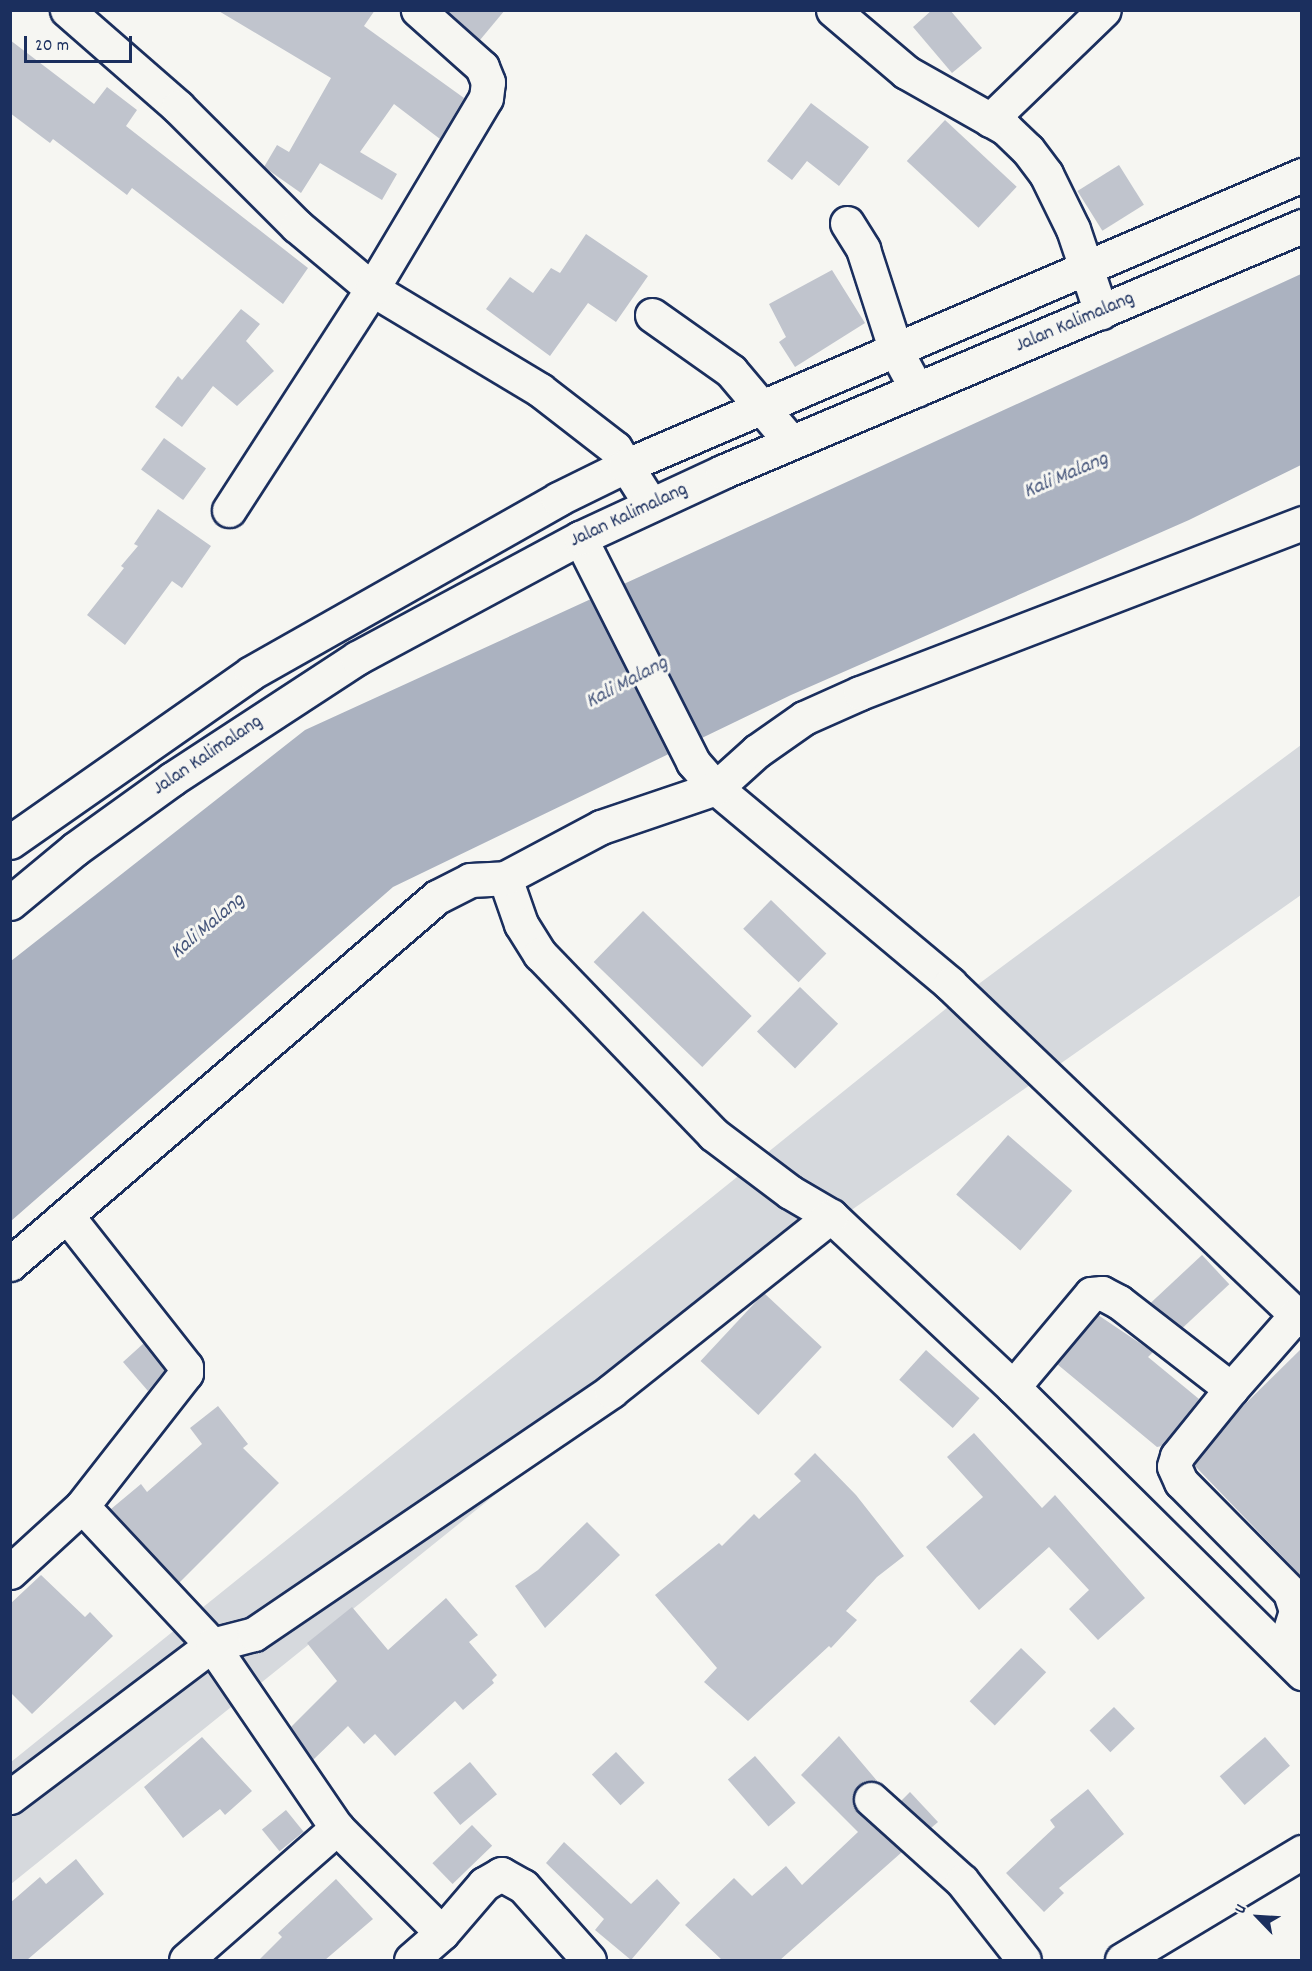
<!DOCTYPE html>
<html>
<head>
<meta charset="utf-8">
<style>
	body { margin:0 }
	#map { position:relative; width:1312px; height:1971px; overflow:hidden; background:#f6f6f2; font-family:Dekko,sans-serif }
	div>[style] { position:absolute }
	.green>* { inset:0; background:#d6d9dd }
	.water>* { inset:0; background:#abb2c0 }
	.building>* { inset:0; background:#c0c4cd; transform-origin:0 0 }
	.roads { filter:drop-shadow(2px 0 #1b2f5e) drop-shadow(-2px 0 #1b2f5e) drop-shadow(0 2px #1b2f5e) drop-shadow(0 -2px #1b2f5e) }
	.minor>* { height:33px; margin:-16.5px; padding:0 16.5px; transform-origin:16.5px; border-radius:16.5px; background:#f6f6f2 }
	.major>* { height:33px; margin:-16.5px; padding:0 16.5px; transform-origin:16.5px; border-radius:16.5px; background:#f6f6f2 }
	span { translate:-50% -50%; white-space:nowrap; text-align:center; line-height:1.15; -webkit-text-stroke:6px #f6f6f2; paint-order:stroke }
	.street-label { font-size:20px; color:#1b2f5e }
	.water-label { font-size:21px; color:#46567b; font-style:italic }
	.frame { position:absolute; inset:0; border:12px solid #1b2f5e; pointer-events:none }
	.north { position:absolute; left:1228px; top:1887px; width:60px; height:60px; -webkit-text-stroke:4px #f6f6f2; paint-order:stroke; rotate:295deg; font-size:16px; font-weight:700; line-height:24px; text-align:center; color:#1b2f5e }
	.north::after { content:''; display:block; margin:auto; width:21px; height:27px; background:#1b2f5e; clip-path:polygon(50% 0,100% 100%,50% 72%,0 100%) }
	.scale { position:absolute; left:24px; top:36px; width:108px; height:27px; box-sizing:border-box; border:3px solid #1b2f5e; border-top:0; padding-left:8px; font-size:18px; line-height:21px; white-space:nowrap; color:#1b2f5e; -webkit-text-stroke:4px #f6f6f2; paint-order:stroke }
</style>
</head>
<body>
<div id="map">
	<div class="green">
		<div style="clip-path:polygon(1301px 745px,1301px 895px,833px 1223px,11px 1884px,11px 1762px,953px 1003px)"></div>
	</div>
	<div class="water">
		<div style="clip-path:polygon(1301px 274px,1301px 465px,1189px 520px,791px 695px,393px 887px,11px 1221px,11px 961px,305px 730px)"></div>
	</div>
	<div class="building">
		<div style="clip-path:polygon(217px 10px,375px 10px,364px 26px,464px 98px,440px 139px,394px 104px,360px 152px,397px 174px,382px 200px,320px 163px,301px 193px,264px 167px,277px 145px,289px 152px,331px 78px)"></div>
		<div style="clip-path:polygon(447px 10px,505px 10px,480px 40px)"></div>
		<div style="clip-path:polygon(932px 10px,950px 10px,982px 48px,952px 73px,913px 27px)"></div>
		<div style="clip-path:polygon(10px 40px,94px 104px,107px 87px,137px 110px,126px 126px,308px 268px,283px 304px,132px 188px,127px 195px,53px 139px,50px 143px,10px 113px)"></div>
		<div style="clip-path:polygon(811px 103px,869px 147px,839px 186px,807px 161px,792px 180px,767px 161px)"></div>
		<div style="left:945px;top:120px;width:98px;height:56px;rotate:43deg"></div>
		<div style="left:1119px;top:165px;width:47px;height:49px;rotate:58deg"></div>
		<div style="clip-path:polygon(586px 234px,648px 276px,616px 322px,588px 303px,550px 356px,486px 309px,510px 277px,533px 293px,551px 268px,560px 273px)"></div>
		<div style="clip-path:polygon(832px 270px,865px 323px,795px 367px,779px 342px,786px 337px,769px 304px)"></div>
		<div style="clip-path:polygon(241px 309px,260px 324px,246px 341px,274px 371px,237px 406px,213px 386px,182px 427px,155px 407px,178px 376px,182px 380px)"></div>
		<div style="left:164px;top:438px;width:52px;height:39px;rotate:36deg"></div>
		<div style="clip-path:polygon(158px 509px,211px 546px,182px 588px,172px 581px,125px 645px,87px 615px,124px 568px,121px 566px,138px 546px,134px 544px)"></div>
		<div style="left:771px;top:900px;width:77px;height:40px;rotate:44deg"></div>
		<div style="left:643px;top:911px;width:151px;height:71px;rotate:44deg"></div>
		<div style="left:800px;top:987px;width:53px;height:62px;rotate:44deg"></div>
		<div style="left:1008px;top:1135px;width:85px;height:79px;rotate:41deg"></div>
		<div style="left:1202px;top:1255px;width:40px;height:71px;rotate:47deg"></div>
		<div style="left:764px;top:1293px;width:79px;height:93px;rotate:43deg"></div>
		<div style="clip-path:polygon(1098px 1315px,1153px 1352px,1148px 1357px,1199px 1399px,1162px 1446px,1157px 1447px,1057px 1364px)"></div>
		<div style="clip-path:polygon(144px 1343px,165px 1370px,148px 1391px,123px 1362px)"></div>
		<div style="clip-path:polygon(1302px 1348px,1302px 1577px,1194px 1465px,1235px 1414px)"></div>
		<div style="left:926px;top:1350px;width:72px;height:40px;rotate:42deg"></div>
		<div style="clip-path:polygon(218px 1406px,248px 1444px,243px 1448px,279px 1483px,179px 1583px,111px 1509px,141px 1484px,147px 1492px,202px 1444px,190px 1428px)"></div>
		<div style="clip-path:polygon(974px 1433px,1042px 1508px,1055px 1495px,1145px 1598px,1098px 1640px,1069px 1609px,1089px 1590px,1049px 1547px,979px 1610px,926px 1547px,983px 1497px,947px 1457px)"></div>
		<div style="clip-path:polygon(815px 1453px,856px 1495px,904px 1556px,877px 1577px,846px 1611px,857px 1620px,831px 1648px,829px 1646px,748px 1721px,704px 1682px,717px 1668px,655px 1595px,719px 1543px,722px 1546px,754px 1514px,759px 1519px,801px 1481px,794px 1474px)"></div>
		<div style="clip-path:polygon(587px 1522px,620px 1555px,545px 1628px,515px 1586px,538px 1570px)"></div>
		<div style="clip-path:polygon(41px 1575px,85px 1617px,90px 1612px,113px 1636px,32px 1714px,10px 1692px,10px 1604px)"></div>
		<div style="clip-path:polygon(446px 1598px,478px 1635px,469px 1642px,497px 1675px,492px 1680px,494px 1683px,463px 1710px,455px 1701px,395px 1756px,375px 1734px,364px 1744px,348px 1726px,313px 1760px,291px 1727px,337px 1681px,307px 1643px,352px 1607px,388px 1650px)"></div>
		<div style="left:1021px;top:1648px;width:35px;height:74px;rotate:44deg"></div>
		<div style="left:1114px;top:1707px;width:30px;height:34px;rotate:46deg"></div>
		<div style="clip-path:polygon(839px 1736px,878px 1782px,866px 1781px,858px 1786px,853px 1805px,902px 1852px,780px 1960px,722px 1960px,685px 1925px,734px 1878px,752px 1896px,786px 1866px,802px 1885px,858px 1832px,801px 1775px)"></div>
		<div style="clip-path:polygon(202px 1737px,252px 1791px,225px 1815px,220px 1809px,183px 1838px,144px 1787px)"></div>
		<div style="left:1265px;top:1737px;width:38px;height:60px;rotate:49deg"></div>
		<div style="left:616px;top:1752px;width:42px;height:33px;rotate:47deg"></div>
		<div style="left:755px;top:1756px;width:62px;height:36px;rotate:49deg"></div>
		<div style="left:470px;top:1762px;width:42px;height:48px;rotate:50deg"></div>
		<div style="clip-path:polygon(1088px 1789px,1124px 1834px,1059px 1888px,1064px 1893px,1044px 1912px,1006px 1873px,1055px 1827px,1050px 1820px)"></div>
		<div style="clip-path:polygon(910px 1792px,938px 1822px,931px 1828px,901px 1801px)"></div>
		<div style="left:286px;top:1810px;width:28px;height:31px;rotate:51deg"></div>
		<div style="left:472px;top:1825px;width:29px;height:55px;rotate:46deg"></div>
		<div style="clip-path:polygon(564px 1842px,631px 1904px,657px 1879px,680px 1903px,631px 1960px,595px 1930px,604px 1919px,546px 1863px)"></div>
		<div style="clip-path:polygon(76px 1859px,104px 1894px,27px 1960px,10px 1960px,10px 1903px,40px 1877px,46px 1884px)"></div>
		<div style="clip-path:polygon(336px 1879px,373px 1919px,325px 1960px,259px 1960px,282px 1937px,278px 1933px)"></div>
	</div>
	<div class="roads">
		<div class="minor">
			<div style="left:67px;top:10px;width:147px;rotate:41.1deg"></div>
			<div style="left:178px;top:107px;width:168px;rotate:45deg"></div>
			<div style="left:297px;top:226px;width:98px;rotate:40deg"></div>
			<div style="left:372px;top:289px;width:196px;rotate:31deg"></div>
			<div style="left:540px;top:390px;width:95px;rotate:37.7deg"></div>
			<div style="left:615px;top:448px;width:67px;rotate:57.7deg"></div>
			<div style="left:833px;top:10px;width:96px;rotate:40.3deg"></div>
			<div style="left:906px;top:72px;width:114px;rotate:29.5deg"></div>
			<div style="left:1005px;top:128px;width:32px;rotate:44deg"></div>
			<div style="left:1028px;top:150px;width:30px;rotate:53deg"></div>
			<div style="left:1046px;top:174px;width:61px;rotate:63.9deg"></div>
			<div style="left:1073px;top:229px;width:88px;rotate:71.4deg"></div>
			<div style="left:990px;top:120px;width:158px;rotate:-44deg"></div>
			<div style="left:847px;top:223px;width:31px;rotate:58deg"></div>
			<div style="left:863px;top:249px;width:107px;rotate:72.1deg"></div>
			<div style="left:896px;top:351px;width:44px;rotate:61.7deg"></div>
			<div style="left:652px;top:315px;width:97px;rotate:35.3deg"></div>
			<div style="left:731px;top:371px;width:93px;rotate:49.8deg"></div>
			<div style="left:229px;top:510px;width:263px;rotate:-57.1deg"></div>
			<div style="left:372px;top:289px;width:222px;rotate:-59.2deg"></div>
			<div style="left:486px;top:98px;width:16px;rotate:-83deg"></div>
			<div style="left:488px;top:82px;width:16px;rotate:-112deg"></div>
			<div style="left:482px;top:67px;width:86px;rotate:-138.3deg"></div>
			<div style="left:580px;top:538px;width:251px;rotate:63.2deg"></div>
			<div style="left:693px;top:762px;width:35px;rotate:49deg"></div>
			<div style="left:716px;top:788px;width:305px;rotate:39.9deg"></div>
			<div style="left:950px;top:984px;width:479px;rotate:43.7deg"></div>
			<div style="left:505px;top:878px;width:49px;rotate:70.8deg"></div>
			<div style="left:521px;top:924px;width:36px;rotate:58deg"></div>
			<div style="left:540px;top:954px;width:250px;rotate:46.1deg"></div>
			<div style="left:713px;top:1134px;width:96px;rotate:37deg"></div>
			<div style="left:790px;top:1192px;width:48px;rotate:30.3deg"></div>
			<div style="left:831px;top:1216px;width:250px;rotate:43.2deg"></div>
			<div style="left:1013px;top:1387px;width:407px;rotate:44.7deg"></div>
			<div style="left:10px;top:1264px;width:563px;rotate:-40.68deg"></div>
			<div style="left:437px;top:897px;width:37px;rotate:-27deg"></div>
			<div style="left:470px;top:880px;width:35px;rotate:-3deg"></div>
			<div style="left:505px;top:878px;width:109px;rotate:-28deg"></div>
			<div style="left:601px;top:827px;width:121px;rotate:-18.7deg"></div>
			<div style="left:716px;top:788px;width:55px;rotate:-42.1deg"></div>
			<div style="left:757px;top:751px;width:57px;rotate:-35.1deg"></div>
			<div style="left:804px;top:718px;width:61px;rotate:-24.1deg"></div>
			<div style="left:860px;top:693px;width:474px;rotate:-21deg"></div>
			<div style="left:1013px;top:1387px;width:121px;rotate:-50deg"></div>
			<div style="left:1091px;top:1294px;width:11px;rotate:-5deg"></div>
			<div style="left:1102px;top:1293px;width:19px;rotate:28deg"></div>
			<div style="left:1119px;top:1302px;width:142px;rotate:37.8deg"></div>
			<div style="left:82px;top:1506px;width:190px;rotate:46.9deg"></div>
			<div style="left:212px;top:1645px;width:222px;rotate:55.7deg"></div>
			<div style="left:10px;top:1572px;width:98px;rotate:-42.5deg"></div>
			<div style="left:82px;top:1506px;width:169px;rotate:-52deg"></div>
			<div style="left:186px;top:1373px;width:6px;rotate:-90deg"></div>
			<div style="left:186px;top:1367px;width:192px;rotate:-128.2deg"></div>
			<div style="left:1283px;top:1652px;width:43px;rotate:-72.4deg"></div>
			<div style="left:1296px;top:1611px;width:20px;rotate:-108deg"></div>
			<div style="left:1290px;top:1592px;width:155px;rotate:-134.7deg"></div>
			<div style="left:1181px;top:1482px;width:17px;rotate:-114deg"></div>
			<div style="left:1174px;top:1466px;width:10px;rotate:-73deg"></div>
			<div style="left:1177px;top:1456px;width:86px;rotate:-51.1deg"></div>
			<div style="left:1231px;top:1389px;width:98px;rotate:-48.7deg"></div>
			<div style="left:1296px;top:1315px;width:8px;rotate:40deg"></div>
			<div style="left:10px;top:1797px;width:253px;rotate:-37deg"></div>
			<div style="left:212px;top:1645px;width:43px;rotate:-14.7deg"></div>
			<div style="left:254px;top:1634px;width:432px;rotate:-34.2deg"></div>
			<div style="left:611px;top:1391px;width:281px;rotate:-38.5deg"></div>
			<div style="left:871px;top:1799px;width:122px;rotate:42deg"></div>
			<div style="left:962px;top:1881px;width:100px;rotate:51.9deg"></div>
			<div style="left:186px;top:1960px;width:201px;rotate:-41.2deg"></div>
			<div style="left:337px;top:1828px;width:148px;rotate:45deg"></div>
			<div style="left:442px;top:1933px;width:65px;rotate:-49.4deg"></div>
			<div style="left:484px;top:1884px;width:20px;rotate:-30deg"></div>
			<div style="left:501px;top:1874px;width:25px;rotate:29deg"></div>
			<div style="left:523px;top:1886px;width:99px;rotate:48.3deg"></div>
			<div style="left:411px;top:1960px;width:41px;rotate:-41.1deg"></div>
			<div style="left:1122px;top:1960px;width:210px;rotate:-31deg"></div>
		</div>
		<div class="major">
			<div style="left:10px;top:842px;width:294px;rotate:-35deg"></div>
			<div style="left:251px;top:673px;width:353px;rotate:-29.5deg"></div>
			<div style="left:558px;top:499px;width:75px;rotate:-26.2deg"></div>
			<div style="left:625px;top:466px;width:737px;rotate:-23.26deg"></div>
			<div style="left:10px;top:903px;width:85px;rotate:-39.7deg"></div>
			<div style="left:75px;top:849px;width:120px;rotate:-35.8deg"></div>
			<div style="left:172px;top:779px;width:221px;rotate:-33.2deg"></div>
			<div style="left:357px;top:658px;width:253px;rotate:-28.3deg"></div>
			<div style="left:580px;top:538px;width:157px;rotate:-24.9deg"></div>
			<div style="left:722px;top:472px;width:630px;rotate:-22.98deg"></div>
		</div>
	</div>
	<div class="street-label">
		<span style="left:1075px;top:323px;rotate:-23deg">Jalan Kalimalang</span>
		<span style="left:629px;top:516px;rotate:-25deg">Jalan Kalimalang</span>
		<span style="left:208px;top:756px;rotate:-34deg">Jalan Kalimalang</span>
	</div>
	<div class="water-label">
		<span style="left:1066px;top:476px;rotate:-23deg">Kali Malang</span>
		<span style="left:627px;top:683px;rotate:-28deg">Kali Malang</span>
		<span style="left:208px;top:927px;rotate:-40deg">Kali Malang</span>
	</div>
	<div class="frame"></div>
	<div class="north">U</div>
	<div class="scale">20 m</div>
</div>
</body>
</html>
